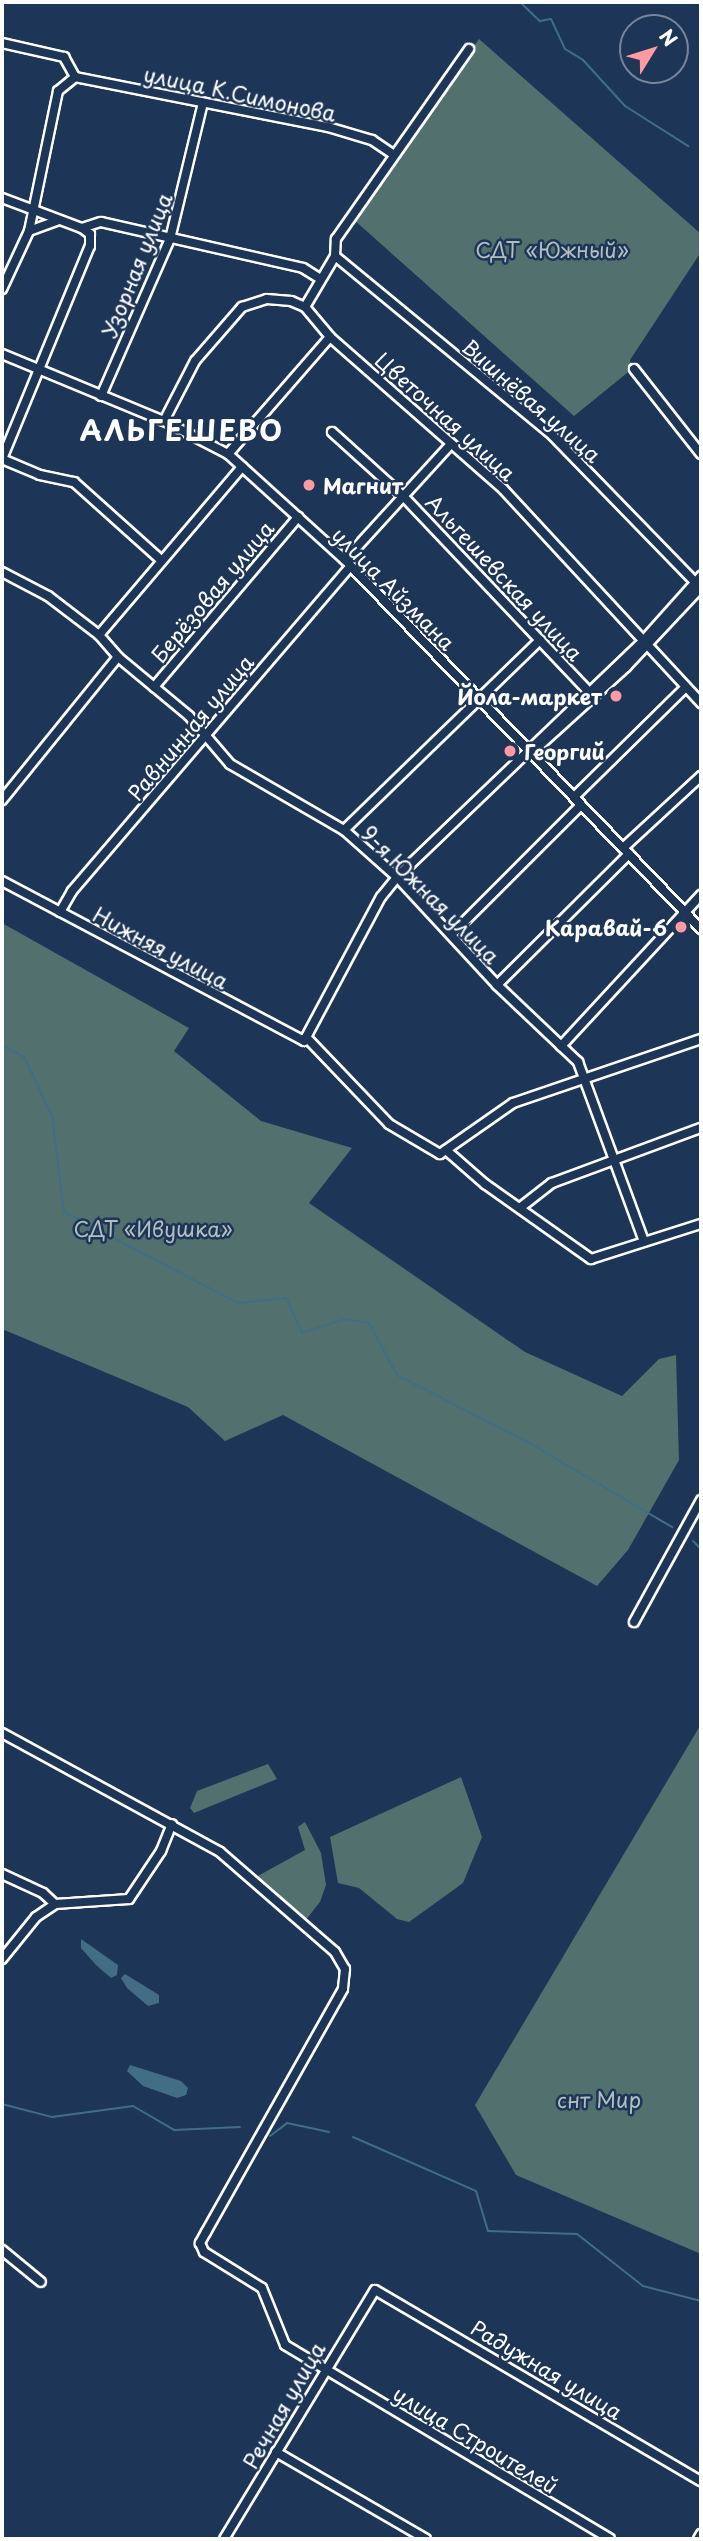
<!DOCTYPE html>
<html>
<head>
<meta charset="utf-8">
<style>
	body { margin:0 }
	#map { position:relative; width:703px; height:2541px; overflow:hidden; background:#1d3557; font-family:"Playpen Sans",sans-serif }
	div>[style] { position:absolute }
	.green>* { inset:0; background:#52706e }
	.water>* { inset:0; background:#416e85 }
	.stream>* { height:2px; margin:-1px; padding:0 1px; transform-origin:1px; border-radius:1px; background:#416e85 }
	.roads { filter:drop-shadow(2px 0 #fff) drop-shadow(-2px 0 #fff) drop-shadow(0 2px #fff) drop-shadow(0 -2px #fff) }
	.minor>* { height:8px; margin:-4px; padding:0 4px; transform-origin:4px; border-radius:4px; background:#1d3557 }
	.dots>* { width:19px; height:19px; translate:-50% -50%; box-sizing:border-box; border:4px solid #1d3557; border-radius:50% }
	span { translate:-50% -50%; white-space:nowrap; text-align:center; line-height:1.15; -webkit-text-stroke:5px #1d3557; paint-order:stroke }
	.street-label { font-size:21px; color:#fff }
	.park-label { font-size:21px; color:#b1bfbe }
	.poi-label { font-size:21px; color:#fff; font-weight:700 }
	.left { translate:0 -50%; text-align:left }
	.right { translate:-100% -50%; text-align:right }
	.district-label { font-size:28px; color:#fff; font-weight:700; letter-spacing:2px }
	.frame { position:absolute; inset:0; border:4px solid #fff; pointer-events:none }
	.north { position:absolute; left:619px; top:14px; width:70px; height:70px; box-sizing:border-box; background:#1d3557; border:2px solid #77869a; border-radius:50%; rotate:52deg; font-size:19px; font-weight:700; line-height:28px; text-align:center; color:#fff }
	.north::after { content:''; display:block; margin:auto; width:24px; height:32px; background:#ff9aa2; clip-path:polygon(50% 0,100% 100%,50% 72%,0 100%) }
</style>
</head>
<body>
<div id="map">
	<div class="green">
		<div style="clip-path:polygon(479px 39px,701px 234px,701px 252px,630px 360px,632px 369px,574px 416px,353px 219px)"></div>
		<div style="clip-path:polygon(2px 923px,189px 1028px,174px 1051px,261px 1121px,352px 1148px,309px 1203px,525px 1352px,622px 1396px,659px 1359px,676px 1355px,679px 1460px,628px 1550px,597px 1586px,283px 1415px,225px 1441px,188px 1407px,2px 1329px)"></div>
		<div style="clip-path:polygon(701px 1724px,701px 2254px,516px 2175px,475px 2105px)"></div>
		<div style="clip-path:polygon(268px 1764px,277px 1779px,194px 1813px,190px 1808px,197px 1791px)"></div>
		<div style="clip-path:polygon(461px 1777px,482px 1837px,463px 1883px,409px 1922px,397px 1919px,359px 1888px,338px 1883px,330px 1837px)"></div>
		<div style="clip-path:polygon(305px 1822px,321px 1853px,326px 1885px,320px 1902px,305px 1921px,256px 1877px,305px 1850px,298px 1827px)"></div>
	</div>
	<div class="water">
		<div style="clip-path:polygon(81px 1939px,118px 1965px,117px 1975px,111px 1978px,96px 1965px,81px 1948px)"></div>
		<div style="clip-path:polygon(125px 1974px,159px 1995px,159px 2003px,148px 2006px,127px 1988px,121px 1978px)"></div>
		<div style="clip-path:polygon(130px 2065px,181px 2081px,188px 2088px,186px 2095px,177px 2098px,143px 2086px,127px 2071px)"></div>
	</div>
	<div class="stream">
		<div style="left:520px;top:2px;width:28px;rotate:44deg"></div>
		<div style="left:540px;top:21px;width:11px;rotate:-10deg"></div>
		<div style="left:551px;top:19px;width:33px;rotate:65deg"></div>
		<div style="left:565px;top:49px;width:21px;rotate:31deg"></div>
		<div style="left:583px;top:60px;width:62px;rotate:47.6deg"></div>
		<div style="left:625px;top:106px;width:75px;rotate:32.4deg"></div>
		<div style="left:2px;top:1045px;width:25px;rotate:29deg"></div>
		<div style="left:24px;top:1057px;width:65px;rotate:64.6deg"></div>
		<div style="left:52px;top:1116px;width:97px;rotate:82.9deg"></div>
		<div style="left:64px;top:1212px;width:196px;rotate:27.6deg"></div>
		<div style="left:238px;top:1303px;width:48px;rotate:-5.9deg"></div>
		<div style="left:286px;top:1298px;width:38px;rotate:65deg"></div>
		<div style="left:302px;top:1333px;width:45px;rotate:-18deg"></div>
		<div style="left:345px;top:1319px;width:24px;rotate:9deg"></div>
		<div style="left:369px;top:1323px;width:59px;rotate:61.7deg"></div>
		<div style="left:397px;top:1375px;width:151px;rotate:27.2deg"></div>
		<div style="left:531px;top:1444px;width:164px;rotate:30.5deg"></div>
		<div style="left:693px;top:1541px;width:11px;rotate:45deg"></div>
		<div style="left:2px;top:2104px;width:52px;rotate:14.6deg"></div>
		<div style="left:52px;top:2117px;width:82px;rotate:-7.7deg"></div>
		<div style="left:133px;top:2106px;width:48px;rotate:30.3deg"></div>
		<div style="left:174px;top:2130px;width:66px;rotate:-2.6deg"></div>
		<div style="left:270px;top:2136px;width:21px;rotate:-37deg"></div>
		<div style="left:287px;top:2123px;width:43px;rotate:12.1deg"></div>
		<div style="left:353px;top:2137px;width:134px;rotate:23.7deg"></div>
		<div style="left:476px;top:2191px;width:42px;rotate:73.3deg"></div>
		<div style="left:488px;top:2231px;width:89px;rotate:1.9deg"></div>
		<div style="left:577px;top:2234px;width:84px;rotate:38.2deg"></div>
		<div style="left:643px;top:2286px;width:60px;rotate:14.5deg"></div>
	</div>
	<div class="roads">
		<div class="minor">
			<div style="left:2px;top:43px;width:64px;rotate:12.7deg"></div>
			<div style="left:64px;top:57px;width:23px;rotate:61deg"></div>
			<div style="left:75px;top:77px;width:258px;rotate:11.2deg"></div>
			<div style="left:328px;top:127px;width:46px;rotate:16.5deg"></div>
			<div style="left:372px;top:140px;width:25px;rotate:34deg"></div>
			<div style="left:2px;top:198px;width:85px;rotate:20.6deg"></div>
			<div style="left:82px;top:228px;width:20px;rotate:-18deg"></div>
			<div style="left:101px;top:222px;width:207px;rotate:12.8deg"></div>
			<div style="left:303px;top:268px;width:19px;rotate:32deg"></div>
			<div style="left:29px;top:231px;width:32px;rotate:-20deg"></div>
			<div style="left:335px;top:256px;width:283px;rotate:39.5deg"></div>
			<div style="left:553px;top:436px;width:205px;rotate:45.8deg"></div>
			<div style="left:2px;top:289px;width:64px;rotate:-65deg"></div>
			<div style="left:29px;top:231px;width:143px;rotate:-78.3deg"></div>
			<div style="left:58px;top:91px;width:22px;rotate:-39deg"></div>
			<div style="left:305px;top:307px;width:59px;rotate:-59.5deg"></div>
			<div style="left:335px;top:256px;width:17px;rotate:-87deg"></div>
			<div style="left:336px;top:239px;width:232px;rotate:-55deg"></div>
			<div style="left:2px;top:354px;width:175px;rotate:22.5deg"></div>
			<div style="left:164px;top:421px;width:72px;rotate:27.3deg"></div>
			<div style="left:228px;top:454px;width:158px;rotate:42.2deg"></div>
			<div style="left:345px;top:560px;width:513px;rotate:46.03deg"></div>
			<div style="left:634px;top:369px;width:108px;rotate:51.8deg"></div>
			<div style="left:101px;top:396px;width:171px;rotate:-66.3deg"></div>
			<div style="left:170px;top:239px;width:140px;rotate:-76.4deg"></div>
			<div style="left:164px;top:421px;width:68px;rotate:-62.7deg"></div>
			<div style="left:195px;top:361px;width:72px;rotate:-49deg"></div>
			<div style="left:242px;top:307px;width:26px;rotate:-18deg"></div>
			<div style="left:267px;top:299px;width:24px;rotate:5deg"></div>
			<div style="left:291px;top:301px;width:15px;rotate:23deg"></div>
			<div style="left:305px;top:307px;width:39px;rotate:50deg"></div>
			<div style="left:330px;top:337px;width:230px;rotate:41.3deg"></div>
			<div style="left:503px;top:489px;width:292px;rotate:47.2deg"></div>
			<div style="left:332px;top:432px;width:97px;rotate:42.1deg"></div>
			<div style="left:404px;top:497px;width:269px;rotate:46.5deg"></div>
			<div style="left:228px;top:454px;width:155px;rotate:-48.9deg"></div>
			<div style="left:2px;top:459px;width:230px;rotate:-67.6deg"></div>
			<div style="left:90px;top:246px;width:12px;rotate:-90deg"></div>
			<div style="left:90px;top:234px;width:10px;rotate:-143deg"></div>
			<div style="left:2px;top:459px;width:41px;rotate:22.8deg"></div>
			<div style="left:40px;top:475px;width:35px;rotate:12deg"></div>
			<div style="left:74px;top:482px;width:118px;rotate:41.9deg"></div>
			<div style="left:345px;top:560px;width:157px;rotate:-47.6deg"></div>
			<div style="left:2px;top:572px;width:52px;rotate:27.6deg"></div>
			<div style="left:48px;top:596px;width:64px;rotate:37.4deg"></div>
			<div style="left:99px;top:635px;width:29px;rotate:49deg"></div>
			<div style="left:118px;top:657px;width:92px;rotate:39.7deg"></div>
			<div style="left:189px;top:716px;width:63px;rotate:49.5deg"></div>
			<div style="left:230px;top:764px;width:132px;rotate:30.1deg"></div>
			<div style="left:344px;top:830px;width:71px;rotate:41.6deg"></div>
			<div style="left:397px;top:877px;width:147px;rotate:47.2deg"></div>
			<div style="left:497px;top:985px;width:112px;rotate:43.5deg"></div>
			<div style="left:578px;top:1062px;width:191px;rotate:69.8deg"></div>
			<div style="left:99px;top:635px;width:221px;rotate:-49.6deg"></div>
			<div style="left:154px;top:687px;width:223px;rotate:-49.7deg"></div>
			<div style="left:530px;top:754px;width:130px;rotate:-42.2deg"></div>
			<div style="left:626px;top:667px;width:110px;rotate:-46.8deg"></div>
			<div style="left:574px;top:797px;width:157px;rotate:-44.5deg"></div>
			<div style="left:2px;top:800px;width:184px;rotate:-51deg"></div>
			<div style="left:344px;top:830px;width:273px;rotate:-44.1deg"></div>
			<div style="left:623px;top:848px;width:106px;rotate:-42.7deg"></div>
			<div style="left:2px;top:881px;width:342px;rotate:27.9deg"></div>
			<div style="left:304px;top:1041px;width:163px;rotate:-61.9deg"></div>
			<div style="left:381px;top:897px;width:26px;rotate:-51deg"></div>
			<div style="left:397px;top:877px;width:342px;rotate:-43.8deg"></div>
			<div style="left:644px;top:640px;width:86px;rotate:-48.3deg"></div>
			<div style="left:60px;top:912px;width:24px;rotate:-60deg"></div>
			<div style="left:72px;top:891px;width:428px;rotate:-49.4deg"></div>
			<div style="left:451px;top:935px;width:184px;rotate:-45deg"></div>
			<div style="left:497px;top:985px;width:186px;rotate:-44.8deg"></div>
			<div style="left:306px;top:1037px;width:120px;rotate:46.3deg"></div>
			<div style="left:389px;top:1124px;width:59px;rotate:30.5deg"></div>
			<div style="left:440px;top:1154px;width:89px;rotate:-34.9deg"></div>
			<div style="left:513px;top:1103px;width:199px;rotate:-18.8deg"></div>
			<div style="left:561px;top:1046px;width:206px;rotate:-47.2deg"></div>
			<div style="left:446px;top:1150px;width:52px;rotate:41.1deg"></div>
			<div style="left:485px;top:1184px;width:130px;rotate:35.3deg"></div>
			<div style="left:591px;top:1259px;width:115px;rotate:-17.7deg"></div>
			<div style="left:521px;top:1207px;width:39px;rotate:-38deg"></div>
			<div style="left:552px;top:1183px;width:159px;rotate:-20.3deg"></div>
			<div style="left:634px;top:1622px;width:139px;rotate:-61.2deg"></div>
			<div style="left:2px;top:1733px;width:248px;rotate:28.6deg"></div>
			<div style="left:220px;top:1852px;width:152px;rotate:41deg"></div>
			<div style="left:335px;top:1952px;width:20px;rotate:60deg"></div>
			<div style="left:345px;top:1969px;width:20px;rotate:96deg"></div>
			<div style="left:343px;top:1989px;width:279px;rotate:119.4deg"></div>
			<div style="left:206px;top:2232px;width:13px;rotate:119deg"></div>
			<div style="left:200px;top:2243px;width:10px;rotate:66deg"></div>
			<div style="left:204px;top:2252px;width:68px;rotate:31.8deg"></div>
			<div style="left:262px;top:2288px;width:61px;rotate:68deg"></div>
			<div style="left:285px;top:2345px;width:378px;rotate:30.8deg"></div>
			<div style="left:2px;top:1874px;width:45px;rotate:24.9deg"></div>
			<div style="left:43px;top:1893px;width:16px;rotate:43deg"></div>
			<div style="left:2px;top:1959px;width:54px;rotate:-51deg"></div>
			<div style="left:36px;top:1917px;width:23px;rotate:-34deg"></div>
			<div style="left:55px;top:1904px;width:74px;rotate:-3.9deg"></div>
			<div style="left:129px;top:1899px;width:58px;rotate:-56.3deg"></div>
			<div style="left:161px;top:1851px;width:29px;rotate:-68deg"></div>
			<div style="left:2px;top:2250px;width:50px;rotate:39.4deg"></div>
			<div style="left:276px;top:2452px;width:173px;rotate:30.1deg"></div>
			<div style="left:224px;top:2539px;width:291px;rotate:-58.8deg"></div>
			<div style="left:375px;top:2290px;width:378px;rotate:30.4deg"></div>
			<div style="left:698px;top:2539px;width:6px;rotate:-59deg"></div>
		</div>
	</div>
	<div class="dots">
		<div style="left:309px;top:485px;background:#ff9aa2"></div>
		<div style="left:616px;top:696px;background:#ff9aa2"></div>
		<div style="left:510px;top:751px;background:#ff9aa2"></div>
		<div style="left:681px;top:927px;background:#ff9aa2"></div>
	</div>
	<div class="street-label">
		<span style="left:240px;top:93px;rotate:12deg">улица К.Симонова</span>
		<span style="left:136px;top:265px;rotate:-68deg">Узорная улица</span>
		<span style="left:532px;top:400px;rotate:41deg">Вишнёвая улица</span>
		<span style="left:446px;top:416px;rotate:42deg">Цветочная улица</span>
		<span style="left:505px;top:577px;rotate:47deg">Альгешевская улица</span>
		<span style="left:394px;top:588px;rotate:45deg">улица Айзмана</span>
		<span style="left:212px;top:591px;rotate:-50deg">Берёзовая улица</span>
		<span style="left:190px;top:727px;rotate:-50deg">Равнинная улица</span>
		<span style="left:431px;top:894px;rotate:45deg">9-я Южная улица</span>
		<span style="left:161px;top:947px;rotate:28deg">Нижняя улица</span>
		<span style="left:547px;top:2369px;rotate:31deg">Радужная улица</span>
		<span style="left:283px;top:2405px;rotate:-60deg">Речная улица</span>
		<span style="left:476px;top:2439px;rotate:31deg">улица Строителей</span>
	</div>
	<div class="park-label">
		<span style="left:552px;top:249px">СДТ «Южный»</span>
		<span style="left:153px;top:1228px">СДТ «Ивушка»</span>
		<span style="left:599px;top:2099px">снт Мир</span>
	</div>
	<div class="poi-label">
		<span class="left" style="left:323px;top:485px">Магнит</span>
		<span class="right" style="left:602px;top:696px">Йола-маркет</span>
		<span class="left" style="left:524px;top:751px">Георгий</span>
		<span class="right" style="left:667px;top:927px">Каравай-6</span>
	</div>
	<div class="district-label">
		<span style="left:182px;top:430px">АЛЬГЕШЕВО</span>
	</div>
	<div class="frame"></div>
	<div class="north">N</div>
</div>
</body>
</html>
